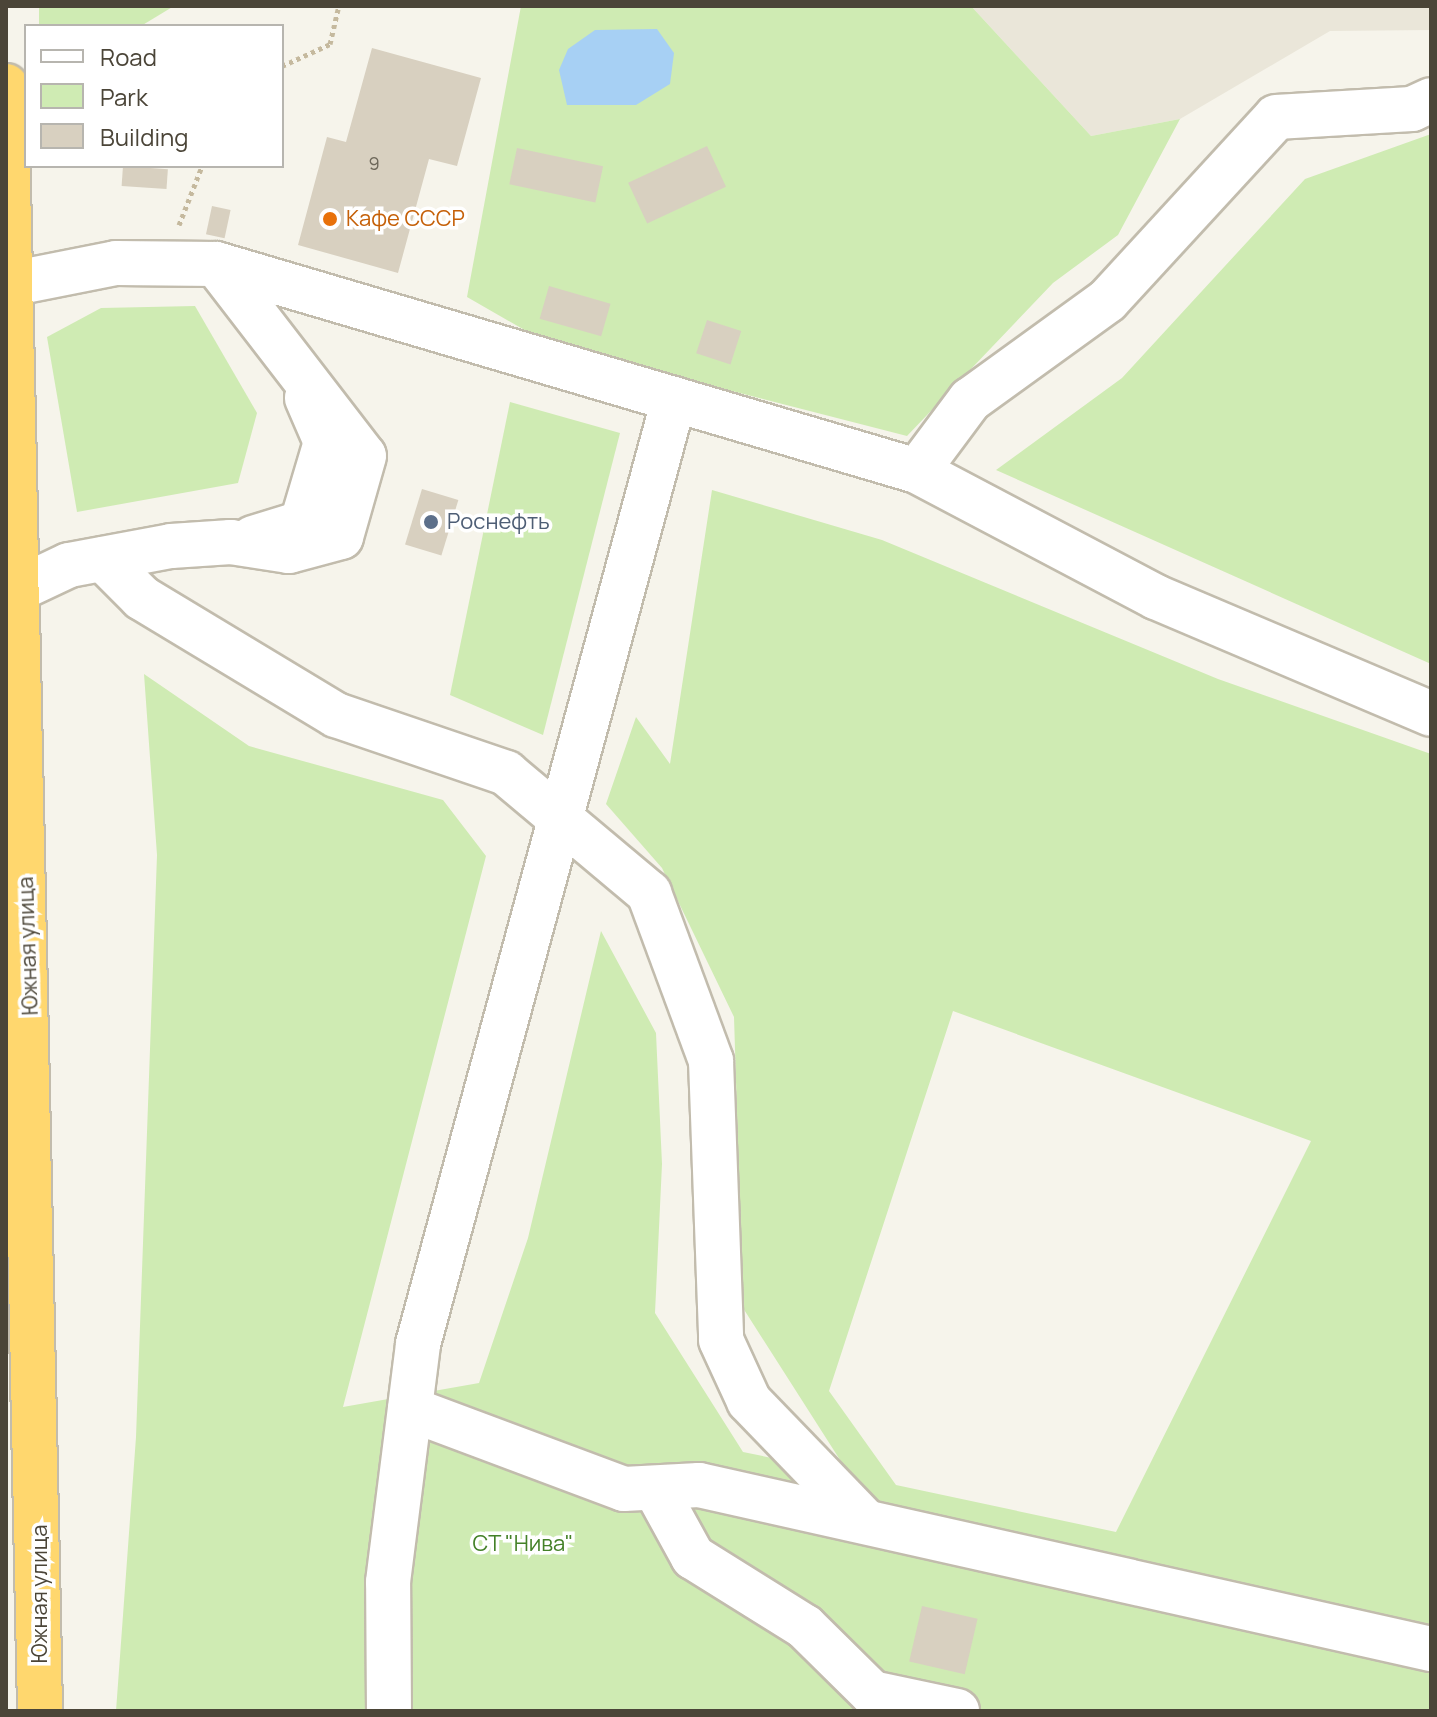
<!DOCTYPE html>
<html>
<head>
<meta charset="utf-8">
<style>
	body { margin:0 }
	#map { position:relative; width:1437px; height:1717px; overflow:hidden; background:#f6f4eb; font-family:Manrope,sans-serif }
	div>[style] { position:absolute }
	.residential>* { inset:0; background:#eae6d9 }
	.green>* { inset:0; background:#cfebb3 }
	.water>* { inset:0; background:#a7d0f4 }
	.building>* { inset:0; background:#d8d0c0; transform-origin:0 0 }
	.path>* { height:5px; margin-top:-2.5px; transform-origin:0; background:repeating-linear-gradient(90deg,#c5b99e 0 4px,transparent 0 8px) }
	.roads { filter:drop-shadow(2px 0 #c2bcad) drop-shadow(-2px 0 #c2bcad) drop-shadow(0 2px #c2bcad) drop-shadow(0 -2px #c2bcad) }
	.minor>* { height:44px; margin:-22px; padding:0 22px; transform-origin:22px; border-radius:22px; background:#fff }
	.highway>* { height:44px; margin:-22px; padding:0 22px; transform-origin:22px; border-radius:22px; background:#ffd76e }
	.dots>* { width:22px; height:22px; translate:-50% -50%; box-sizing:border-box; border:4px solid #fff; border-radius:50% }
	span { translate:-50% -50%; white-space:nowrap; text-align:center; line-height:1.15; -webkit-text-stroke:7px #fff; paint-order:stroke }
	.number-label { font-size:18px; color:#6e685a }
	.number-label span { -webkit-text-stroke-width:0 }
	.food-label { font-size:22px; color:#c56008 }
	.left { translate:0 -50%; text-align:left }
	.service-label { font-size:22px; color:#4e5e75 }
	.street-label { font-size:22px; color:#4b4538 }
	.park-label { font-size:22px; color:#448128 }
	.frame { position:absolute; inset:0; border:8px solid #4b4538; pointer-events:none }
	.legend { position:absolute; left:24px; top:24px; width:260px; height:144px; box-sizing:border-box; background:#fff; border:2px solid #b7b5af; margin:0; padding:10px 14px; list-style:none; font-size:24px; color:#4b4538 }
	.legend li { display:flex; align-items:center; gap:16px; height:40px }
	.legend b { width:40px; border:2px solid #b7b5af }
</style>
</head>
<body>
<div id="map">
	<div class="residential">
		<div style="clip-path:polygon(971px 6px,1431px 6px,1431px 30px,1330px 31px,1180px 119px,1091px 136px)"></div>
	</div>
	<div class="green">
		<div style="clip-path:polygon(39px 6px,174px 6px,141px 26px,39px 26px)"></div>
		<div style="clip-path:polygon(521px 6px,971px 6px,1091px 136px,1180px 119px,1118px 235px,1053px 283px,907px 436px,549px 344px,467px 297px)"></div>
		<div style="clip-path:polygon(1431px 134px,1431px 664px,996px 470px,1122px 378px,1305px 179px)"></div>
		<div style="clip-path:polygon(195px 306px,257px 413px,238px 483px,77px 512px,47px 337px,101px 308px)"></div>
		<div style="clip-path:polygon(510px 402px,620px 433px,543px 735px,450px 695px)"></div>
		<div style="clip-path:polygon(evenodd,712px 490px,882px 540px,1218px 679px,1431px 754px,1431px 1711px,116px 1711px,136px 1437px,157px 855px,144px 674px,249px 746px,443px 800px,486px 856px,343px 1407px,479px 1383px,528px 1238px,601px 931px,656px 1033px,662px 1164px,655px 1313px,743px 1452px,849px 1474px,743px 1308px,734px 1017px,662px 868px,606px 804px,636px 717px,670px 764px,712px 490px,953px 1011px,1311px 1141px,1116px 1532px,896px 1485px,829px 1391px,953px 1011px)"></div>
	</div>
	<div class="water">
		<div style="clip-path:polygon(657px 29px,674px 53px,670px 84px,636px 105px,567px 105px,559px 70px,568px 49px,595px 30px)"></div>
	</div>
	<div class="building">
		<div style="clip-path:polygon(372px 48px,481px 78px,457px 166px,429px 159px,398px 273px,298px 245px,327px 137px,346px 142px)"></div>
		<div style="left:707px;top:146px;width:45px;height:87px;rotate:65deg"></div>
		<div style="left:517px;top:148px;width:88px;height:37px;rotate:12deg"></div>
		<div style="left:123px;top:166px;width:45px;height:20px;rotate:4deg"></div>
		<div style="left:212px;top:206px;width:19px;height:29px;rotate:12deg"></div>
		<div style="left:549px;top:286px;width:64px;height:34px;rotate:16deg"></div>
		<div style="left:707px;top:320px;width:36px;height:35px;rotate:18deg"></div>
		<div style="left:422px;top:489px;width:38px;height:58px;rotate:17deg"></div>
		<div style="left:922px;top:1606px;width:57px;height:57px;rotate:13deg"></div>
	</div>
	<div class="path">
		<div style="left:282px;top:66px;width:53px;rotate:-24.6deg"></div>
		<div style="left:330px;top:44px;width:39px;rotate:-77deg"></div>
		<div style="left:179px;top:225px;width:63px;rotate:-68.7deg"></div>
	</div>
	<div class="roads">
		<div class="minor">
			<div style="left:216px;top:264px;width:731px;rotate:16.45deg"></div>
			<div style="left:917px;top:471px;width:270px;rotate:27.8deg"></div>
			<div style="left:1156px;top:597px;width:299px;rotate:23deg"></div>
			<div style="left:10px;top:284px;width:108px;rotate:-11.2deg"></div>
			<div style="left:116px;top:263px;width:100px;rotate:0.6deg"></div>
			<div style="left:216px;top:264px;width:242px;rotate:52.4deg"></div>
			<div style="left:364px;top:456px;width:84px;rotate:105.9deg"></div>
			<div style="left:341px;top:537px;width:54px;rotate:164.9deg"></div>
			<div style="left:289px;top:551px;width:59px;rotate:-171.2deg"></div>
			<div style="left:231px;top:542px;width:60px;rotate:176.2deg"></div>
			<div style="left:171px;top:546px;width:104px;rotate:169.4deg"></div>
			<div style="left:69px;top:565px;width:61px;rotate:154.7deg"></div>
			<div style="left:917px;top:471px;width:89px;rotate:-53.3deg"></div>
			<div style="left:970px;top:400px;width:170px;rotate:-35.9deg"></div>
			<div style="left:1108px;top:300px;width:248px;rotate:-47.4deg"></div>
			<div style="left:1276px;top:117px;width:136px;rotate:-3.4deg"></div>
			<div style="left:1412px;top:109px;width:21px;rotate:-25deg"></div>
			<div style="left:253px;top:538px;width:51px;rotate:-17deg"></div>
			<div style="left:302px;top:523px;width:84px;rotate:-73.5deg"></div>
			<div style="left:326px;top:442px;width:48px;rotate:-113.4deg"></div>
			<div style="left:103px;top:559px;width:55px;rotate:45deg"></div>
			<div style="left:142px;top:598px;width:227px;rotate:31.1deg"></div>
			<div style="left:336px;top:715px;width:180px;rotate:18.8deg"></div>
			<div style="left:506px;top:773px;width:187px;rotate:40deg"></div>
			<div style="left:649px;top:893px;width:179px;rotate:69.7deg"></div>
			<div style="left:711px;top:1061px;width:279px;rotate:87.9deg"></div>
			<div style="left:721px;top:1340px;width:67px;rotate:65.3deg"></div>
			<div style="left:749px;top:1401px;width:163px;rotate:46deg"></div>
			<div style="left:410px;top:1409px;width:228px;rotate:20.5deg"></div>
			<div style="left:624px;top:1489px;width:75px;rotate:-3.1deg"></div>
			<div style="left:699px;top:1485px;width:750px;rotate:12.63deg"></div>
			<div style="left:655px;top:1488px;width:79px;rotate:61.2deg"></div>
			<div style="left:693px;top:1557px;width:132px;rotate:32deg"></div>
			<div style="left:805px;top:1627px;width:94px;rotate:44.6deg"></div>
			<div style="left:872px;top:1693px;width:87px;rotate:12deg"></div>
			<div style="left:389px;top:1711px;width:129px;rotate:-90.4deg"></div>
			<div style="left:388px;top:1582px;width:240px;rotate:-82.8deg"></div>
			<div style="left:418px;top:1344px;width:979px;rotate:-74.84deg"></div>
		</div>
		<div class="highway">
			<div style="left:6px;top:86px;width:1625px;rotate:88.8deg"></div>
		</div>
	</div>
	<div class="dots">
		<div style="left:330px;top:219px;background:#e8710a"></div>
		<div style="left:431px;top:522px;background:#5c6f8a"></div>
	</div>
	<div class="number-label">
		<span style="left:374px;top:163px">9</span>
	</div>
	<div class="food-label">
		<span class="left" style="left:346px;top:219px">Кафе СССР</span>
	</div>
	<div class="service-label">
		<span class="left" style="left:447px;top:522px">Роснефть</span>
	</div>
	<div class="street-label">
		<span style="left:28px;top:946px;rotate:-92deg">Южная улица</span>
		<span style="left:40px;top:1594px;rotate:-90deg">Южная улица</span>
	</div>
	<div class="park-label">
		<span style="left:523px;top:1544px">СТ "Нива"</span>
	</div>
	<div class="frame"></div>
	<ul class="legend">
	<li><b style="height:10px;background:#fff"></b>Road</li>
	<li><b style="height:22px;background:#cfebb3"></b>Park</li>
	<li><b style="height:22px;background:#d8d0c0"></b>Building</li>
	</ul>
</div>
</body>
</html>
